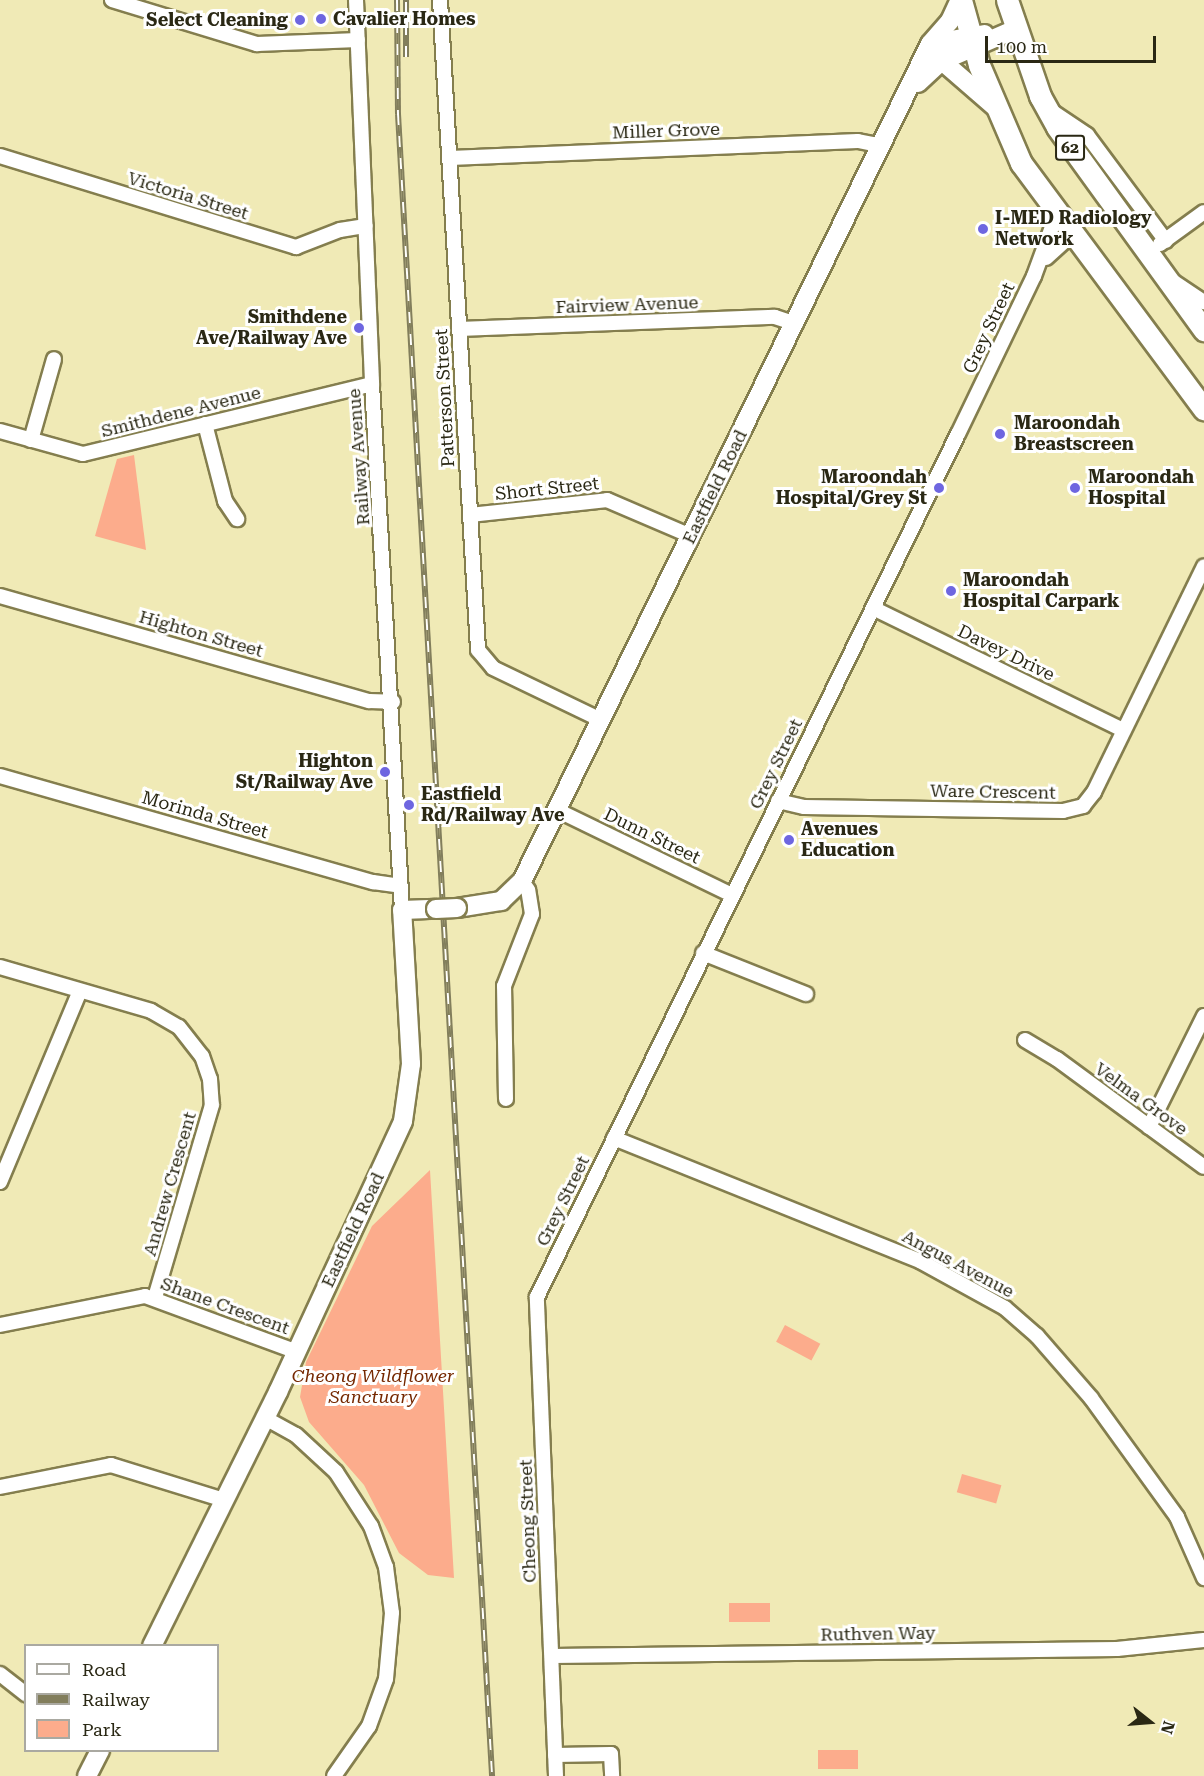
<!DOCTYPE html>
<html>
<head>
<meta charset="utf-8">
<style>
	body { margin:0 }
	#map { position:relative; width:1204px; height:1776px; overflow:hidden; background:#f0eab6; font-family:"Roboto Serif",serif }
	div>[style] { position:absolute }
	.green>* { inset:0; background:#fcac8c; transform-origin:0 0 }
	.roads { filter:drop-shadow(2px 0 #847e4e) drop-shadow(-2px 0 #847e4e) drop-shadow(0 2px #847e4e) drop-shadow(0 -2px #847e4e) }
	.minor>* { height:14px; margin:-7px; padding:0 7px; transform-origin:7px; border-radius:7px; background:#fff }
	.secondary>* { height:18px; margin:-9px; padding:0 9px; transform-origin:9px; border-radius:9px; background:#fff }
	.primary>* { height:21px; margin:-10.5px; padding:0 10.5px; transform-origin:10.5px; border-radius:10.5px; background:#fff }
	.rail>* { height:6px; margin-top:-3px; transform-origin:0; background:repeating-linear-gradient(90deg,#fff 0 11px,#827e5c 0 22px); box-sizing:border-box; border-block:2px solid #827e5c }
	.bridges { filter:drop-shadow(2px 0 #847e4e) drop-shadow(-2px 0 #847e4e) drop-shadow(0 2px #847e4e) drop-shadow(0 -2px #847e4e) }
	.secondary-bridge>* { height:18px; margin:-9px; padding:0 9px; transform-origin:9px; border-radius:9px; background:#fff }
	.dots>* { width:16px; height:16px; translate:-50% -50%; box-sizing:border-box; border:3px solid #fff; border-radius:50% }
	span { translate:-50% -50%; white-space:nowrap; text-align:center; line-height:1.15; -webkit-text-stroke:6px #fff; paint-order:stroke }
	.shield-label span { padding:2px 4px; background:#fff; border:2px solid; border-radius:4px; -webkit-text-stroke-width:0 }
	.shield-label { font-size:16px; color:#2a2814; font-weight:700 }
	.poi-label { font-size:18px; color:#2a2814; font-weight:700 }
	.left { translate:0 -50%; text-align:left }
	.right { translate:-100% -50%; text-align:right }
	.street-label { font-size:18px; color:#2a2814 }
	.park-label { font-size:18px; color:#752800; font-style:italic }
	.legend { position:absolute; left:24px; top:1644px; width:195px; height:108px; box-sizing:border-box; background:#fff; border:2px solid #aaa9a1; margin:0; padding:8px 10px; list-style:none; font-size:18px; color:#2a2814 }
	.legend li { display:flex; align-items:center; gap:12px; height:30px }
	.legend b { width:30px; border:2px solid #aaa9a1 }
	.north { position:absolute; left:1120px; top:1692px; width:60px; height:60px; -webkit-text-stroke:4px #fff; paint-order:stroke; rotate:107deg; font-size:16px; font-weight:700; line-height:24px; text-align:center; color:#2a2814 }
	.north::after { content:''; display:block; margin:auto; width:21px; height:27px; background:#2a2814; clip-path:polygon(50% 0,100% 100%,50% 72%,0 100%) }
	.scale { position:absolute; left:985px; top:36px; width:171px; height:27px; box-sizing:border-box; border:3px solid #2a2814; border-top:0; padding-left:8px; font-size:18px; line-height:21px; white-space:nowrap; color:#2a2814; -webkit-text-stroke:4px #fff; paint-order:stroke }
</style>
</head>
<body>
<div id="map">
	<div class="green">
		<div style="clip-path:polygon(134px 455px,146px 550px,95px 536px,117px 459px)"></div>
		<div style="clip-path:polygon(430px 1170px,454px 1578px,428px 1575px,399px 1553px,364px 1485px,309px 1422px,300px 1397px,306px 1362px,372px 1226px)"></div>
		<div style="left:785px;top:1325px;width:40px;height:19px;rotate:28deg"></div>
		<div style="left:962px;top:1474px;width:41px;height:19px;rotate:16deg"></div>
		<div style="left:729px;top:1603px;width:41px;height:19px"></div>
		<div style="left:818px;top:1750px;width:40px;height:19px"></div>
	</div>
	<div class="roads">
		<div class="minor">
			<div style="left:112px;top:0;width:152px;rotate:16.9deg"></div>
			<div style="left:257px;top:44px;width:101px;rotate:-2.3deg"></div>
			<div style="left:356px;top:0;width:384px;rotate:87.6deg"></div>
			<div style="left:372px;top:384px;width:527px;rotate:86.74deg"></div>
			<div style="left:440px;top:0;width:651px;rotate:86.65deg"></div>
			<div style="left:478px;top:650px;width:23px;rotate:50deg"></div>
			<div style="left:493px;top:668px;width:120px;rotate:25.7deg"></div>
			<div style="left:1050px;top:110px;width:45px;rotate:34deg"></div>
			<div style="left:1087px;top:135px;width:132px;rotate:53.3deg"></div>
			<div style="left:0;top:156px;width:310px;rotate:17.1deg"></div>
			<div style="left:296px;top:247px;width:47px;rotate:-21.1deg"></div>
			<div style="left:340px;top:230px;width:26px;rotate:-9deg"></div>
			<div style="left:450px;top:158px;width:408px;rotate:-2.4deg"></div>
			<div style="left:858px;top:141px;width:25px;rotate:11deg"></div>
			<div style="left:1160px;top:244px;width:54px;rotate:-36deg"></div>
			<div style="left:1046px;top:258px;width:36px;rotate:-42deg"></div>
			<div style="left:1174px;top:282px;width:36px;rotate:34deg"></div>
			<div style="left:459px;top:329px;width:316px;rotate:-2.2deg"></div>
			<div style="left:775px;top:317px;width:22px;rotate:18deg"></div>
			<div style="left:205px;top:424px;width:80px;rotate:75.4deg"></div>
			<div style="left:225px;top:501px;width:22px;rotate:56deg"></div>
			<div style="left:0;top:431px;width:86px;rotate:15.5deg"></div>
			<div style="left:83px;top:454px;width:297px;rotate:-13.6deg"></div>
			<div style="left:31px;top:440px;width:84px;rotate:-74.1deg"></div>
			<div style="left:470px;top:515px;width:138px;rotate:-6.2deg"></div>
			<div style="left:607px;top:500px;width:91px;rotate:23.2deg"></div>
			<div style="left:0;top:596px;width:384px;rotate:15.9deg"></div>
			<div style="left:369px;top:701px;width:24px;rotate:2deg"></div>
			<div style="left:873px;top:608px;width:278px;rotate:26deg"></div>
			<div style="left:0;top:776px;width:388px;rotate:15.9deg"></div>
			<div style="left:373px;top:882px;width:28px;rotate:8deg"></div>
			<div style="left:778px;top:801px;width:27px;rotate:13deg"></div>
			<div style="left:804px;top:807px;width:259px;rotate:0.9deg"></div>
			<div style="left:1063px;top:811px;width:21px;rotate:-14deg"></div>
			<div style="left:1083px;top:806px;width:18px;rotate:-52deg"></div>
			<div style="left:1094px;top:792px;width:251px;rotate:-64deg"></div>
			<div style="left:557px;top:810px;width:195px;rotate:25.9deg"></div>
			<div style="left:703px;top:953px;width:111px;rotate:21.7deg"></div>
			<div style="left:0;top:967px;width:157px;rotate:16.2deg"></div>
			<div style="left:151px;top:1011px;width:32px;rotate:30deg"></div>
			<div style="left:179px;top:1027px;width:37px;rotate:52deg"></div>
			<div style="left:202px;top:1056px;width:24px;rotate:71deg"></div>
			<div style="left:210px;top:1079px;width:26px;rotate:86deg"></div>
			<div style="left:212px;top:1105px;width:201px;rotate:106.5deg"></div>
			<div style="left:1025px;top:1040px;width:37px;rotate:31deg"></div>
			<div style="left:1057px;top:1059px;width:182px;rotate:36.3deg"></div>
			<div style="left:506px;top:1099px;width:113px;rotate:-91deg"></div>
			<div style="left:504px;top:986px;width:77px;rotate:-68.7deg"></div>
			<div style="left:532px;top:914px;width:24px;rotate:-99deg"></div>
			<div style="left:528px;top:890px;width:11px;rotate:-124deg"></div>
			<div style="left:1149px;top:1127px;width:124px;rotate:-63.6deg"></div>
			<div style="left:614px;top:1138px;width:330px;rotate:21.9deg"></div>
			<div style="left:920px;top:1261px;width:97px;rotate:28.9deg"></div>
			<div style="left:1005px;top:1308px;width:43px;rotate:41.2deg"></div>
			<div style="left:1037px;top:1336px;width:82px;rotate:48.9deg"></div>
			<div style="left:1091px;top:1398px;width:147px;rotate:54.1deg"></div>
			<div style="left:1177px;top:1517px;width:67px;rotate:66.1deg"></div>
			<div style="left:0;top:1182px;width:207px;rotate:-67.3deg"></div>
			<div style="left:0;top:1325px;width:148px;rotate:-11.3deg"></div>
			<div style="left:145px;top:1296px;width:162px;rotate:20.2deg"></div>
			<div style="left:265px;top:1418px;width:35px;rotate:29deg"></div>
			<div style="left:296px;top:1435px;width:54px;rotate:42.8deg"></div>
			<div style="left:336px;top:1472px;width:64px;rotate:57.1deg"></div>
			<div style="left:371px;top:1526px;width:44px;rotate:69.9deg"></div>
			<div style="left:386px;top:1567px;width:46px;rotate:82.6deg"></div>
			<div style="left:392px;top:1613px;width:66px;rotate:95.2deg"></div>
			<div style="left:386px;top:1679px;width:50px;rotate:109.9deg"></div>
			<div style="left:369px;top:1726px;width:61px;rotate:125deg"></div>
			<div style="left:0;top:1487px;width:113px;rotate:-11.2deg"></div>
			<div style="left:111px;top:1465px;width:118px;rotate:17.2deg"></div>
			<div style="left:553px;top:1656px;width:564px;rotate:-0.71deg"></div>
			<div style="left:1117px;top:1649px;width:87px;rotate:-5.9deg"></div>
			<div style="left:0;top:1674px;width:33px;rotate:38deg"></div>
			<div style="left:555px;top:1755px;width:56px;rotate:-1deg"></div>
			<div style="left:611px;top:1754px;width:22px;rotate:87deg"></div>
			<div style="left:556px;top:1776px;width:479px;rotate:-92.3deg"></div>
			<div style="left:537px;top:1297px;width:960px;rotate:-64deg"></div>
			<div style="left:958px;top:434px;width:175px;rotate:-64.3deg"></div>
			<div style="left:1034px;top:276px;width:67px;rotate:-69.9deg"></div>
		</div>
		<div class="secondary">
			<div style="left:929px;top:53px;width:26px;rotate:-31deg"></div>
			<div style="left:951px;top:40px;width:34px;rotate:-10deg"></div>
			<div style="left:942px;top:61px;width:69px;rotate:40.9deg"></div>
			<div style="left:918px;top:83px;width:33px;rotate:-43deg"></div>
			<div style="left:942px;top:61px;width:81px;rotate:-23.4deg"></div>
			<div style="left:457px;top:908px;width:45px;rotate:-9deg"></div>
			<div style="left:501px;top:901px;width:29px;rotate:-44deg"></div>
			<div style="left:522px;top:881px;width:931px;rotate:-64.01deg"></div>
			<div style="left:930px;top:44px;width:30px;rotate:-49deg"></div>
			<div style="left:950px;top:21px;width:23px;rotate:-65deg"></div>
			<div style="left:152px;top:1646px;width:284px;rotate:-63.6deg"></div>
			<div style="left:278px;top:1392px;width:298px;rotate:-65.2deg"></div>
			<div style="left:403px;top:1121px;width:58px;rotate:-82deg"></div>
			<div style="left:411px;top:1064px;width:154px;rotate:-93.3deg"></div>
			<div style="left:402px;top:910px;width:34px;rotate:-2deg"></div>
			<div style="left:87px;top:1776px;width:29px;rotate:-63deg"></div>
		</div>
		<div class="primary">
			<div style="left:961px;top:0;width:67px;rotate:74.5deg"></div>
			<div style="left:979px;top:65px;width:107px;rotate:66.8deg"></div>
			<div style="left:1021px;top:163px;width:307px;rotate:53.4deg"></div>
			<div style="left:1007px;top:0;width:102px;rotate:71deg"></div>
			<div style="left:1040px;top:96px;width:35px;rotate:61deg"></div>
			<div style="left:1057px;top:127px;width:251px;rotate:54.1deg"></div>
		</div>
	</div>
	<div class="rail">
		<div style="left:397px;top:0;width:114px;rotate:89.5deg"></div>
		<div style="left:398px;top:114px;width:1665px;rotate:86.76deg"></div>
		<div style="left:406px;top:57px;width:57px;rotate:-90deg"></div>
	</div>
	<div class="bridges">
		<div class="secondary-bridge">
			<div style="left:436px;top:909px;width:21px;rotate:-3deg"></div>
		</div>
	</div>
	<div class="dots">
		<div style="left:321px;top:19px;background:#6e66e0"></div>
		<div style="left:300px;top:20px;background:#6e66e0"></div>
		<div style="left:983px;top:229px;background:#6e66e0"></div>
		<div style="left:359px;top:328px;background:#6e66e0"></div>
		<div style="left:1000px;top:434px;background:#6e66e0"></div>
		<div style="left:939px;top:488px;background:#6e66e0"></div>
		<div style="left:1075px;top:488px;background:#6e66e0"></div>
		<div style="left:951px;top:591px;background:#6e66e0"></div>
		<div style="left:385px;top:772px;background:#6e66e0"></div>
		<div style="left:409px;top:805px;background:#6e66e0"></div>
		<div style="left:789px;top:840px;background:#6e66e0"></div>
	</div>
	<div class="shield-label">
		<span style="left:1070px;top:148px">62</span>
	</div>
	<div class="poi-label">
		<span class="left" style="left:333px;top:19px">Cavalier Homes</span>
		<span class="right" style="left:288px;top:20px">Select Cleaning</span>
		<span class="left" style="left:995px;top:229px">I-MED Radiology<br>Network</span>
		<span class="right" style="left:347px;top:328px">Smithdene<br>Ave/Railway Ave</span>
		<span class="left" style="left:1014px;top:434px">Maroondah<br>Breastscreen</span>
		<span class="right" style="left:927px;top:488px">Maroondah<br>Hospital/Grey St</span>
		<span class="left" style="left:1088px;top:488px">Maroondah<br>Hospital</span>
		<span class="left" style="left:963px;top:591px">Maroondah<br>Hospital Carpark</span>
		<span class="right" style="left:373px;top:772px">Highton<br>St/Railway Ave</span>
		<span class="left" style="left:421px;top:805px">Eastfield<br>Rd/Railway Ave</span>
		<span class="left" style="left:801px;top:840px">Avenues<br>Education</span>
	</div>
	<div class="street-label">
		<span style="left:666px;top:131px;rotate:-2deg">Miller Grove</span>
		<span style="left:188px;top:196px;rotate:17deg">Victoria Street</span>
		<span style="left:627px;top:305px;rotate:-2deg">Fairview Avenue</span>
		<span style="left:989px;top:328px;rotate:-65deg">Grey Street</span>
		<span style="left:445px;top:398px;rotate:-93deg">Patterson Street</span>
		<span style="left:181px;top:412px;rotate:-14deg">Smithdene Avenue</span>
		<span style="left:359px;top:457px;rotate:-94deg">Railway Avenue</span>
		<span style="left:715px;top:487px;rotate:-64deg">Eastfield Road</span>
		<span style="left:547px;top:489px;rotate:-6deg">Short Street</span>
		<span style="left:201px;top:634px;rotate:16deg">Highton Street</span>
		<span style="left:1006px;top:653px;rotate:26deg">Davey Drive</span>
		<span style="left:776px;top:764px;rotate:-64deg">Grey Street</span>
		<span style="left:993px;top:792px;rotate:1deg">Ware Crescent</span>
		<span style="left:205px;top:815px;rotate:16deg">Morinda Street</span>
		<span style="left:652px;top:836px;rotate:26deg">Dunn Street</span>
		<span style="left:1141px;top:1099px;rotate:36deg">Velma Grove</span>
		<span style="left:170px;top:1184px;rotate:-74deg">Andrew Crescent</span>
		<span style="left:563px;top:1201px;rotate:-64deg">Grey Street</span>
		<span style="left:353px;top:1230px;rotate:-65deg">Eastfield Road</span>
		<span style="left:958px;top:1264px;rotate:28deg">Angus Avenue</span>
		<span style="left:225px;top:1306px;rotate:20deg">Shane Crescent</span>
		<span style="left:528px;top:1521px;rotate:-92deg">Cheong Street</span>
		<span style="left:878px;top:1634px;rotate:-1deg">Ruthven Way</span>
	</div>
	<div class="park-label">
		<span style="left:373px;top:1387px">Cheong Wildflower<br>Sanctuary</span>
	</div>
	<ul class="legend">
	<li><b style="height:8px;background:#fff"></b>Road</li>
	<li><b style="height:8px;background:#827e5c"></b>Railway</li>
	<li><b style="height:16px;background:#fcac8c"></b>Park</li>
	</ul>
	<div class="north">N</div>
	<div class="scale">100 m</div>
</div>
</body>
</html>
